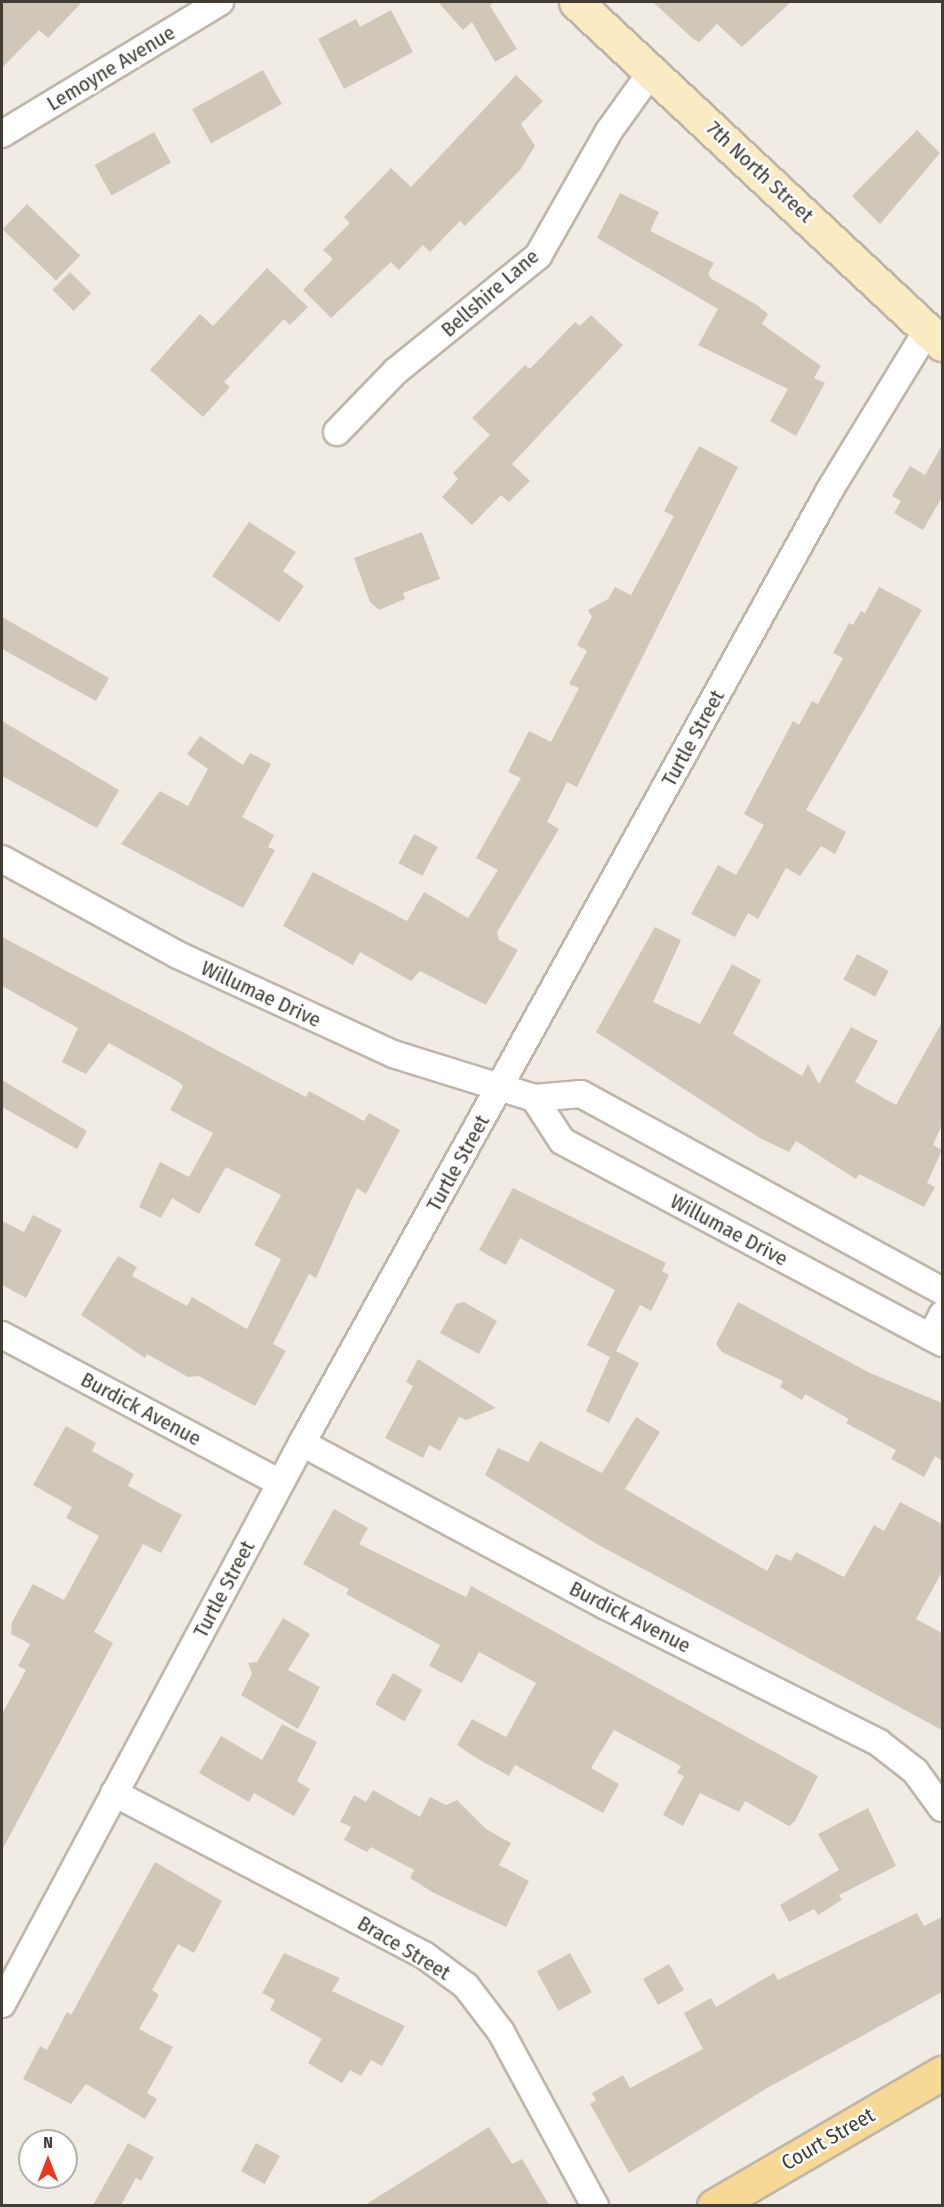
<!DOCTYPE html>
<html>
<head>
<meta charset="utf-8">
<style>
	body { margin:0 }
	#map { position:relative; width:944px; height:2207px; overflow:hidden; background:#f0ece3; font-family:"Fira Sans Condensed",sans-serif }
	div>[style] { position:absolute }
	.building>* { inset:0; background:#d1c7b9; transform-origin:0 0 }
	.roads { filter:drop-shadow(2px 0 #beb6a9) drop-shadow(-2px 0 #beb6a9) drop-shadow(0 2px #beb6a9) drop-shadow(0 -2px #beb6a9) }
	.street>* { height:26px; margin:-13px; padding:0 13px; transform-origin:13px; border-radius:13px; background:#fff }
	.secondary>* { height:33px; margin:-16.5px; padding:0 16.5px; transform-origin:16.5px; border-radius:16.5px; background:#faebc3 }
	.primary>* { height:33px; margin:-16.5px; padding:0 16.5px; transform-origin:16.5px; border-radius:16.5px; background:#f7d895 }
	span { translate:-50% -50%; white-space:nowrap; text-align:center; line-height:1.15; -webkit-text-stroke:5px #fff; paint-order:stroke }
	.street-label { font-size:21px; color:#413c34 }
	.frame { position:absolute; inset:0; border:3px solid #413c34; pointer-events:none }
	.north { position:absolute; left:18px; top:2129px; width:60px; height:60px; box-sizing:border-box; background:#fff; border:2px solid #b3b1ae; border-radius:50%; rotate:0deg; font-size:16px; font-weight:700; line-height:24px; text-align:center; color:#413c34 }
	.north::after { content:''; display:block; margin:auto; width:21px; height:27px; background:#ea3920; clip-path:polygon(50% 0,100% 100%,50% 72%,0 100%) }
</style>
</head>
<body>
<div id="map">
	<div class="building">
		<div style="clip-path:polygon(2px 2px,82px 2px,48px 38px,39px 30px,2px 68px)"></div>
		<div style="clip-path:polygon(438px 2px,494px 2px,490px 6px,517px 49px,495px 62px,472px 22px,463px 30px)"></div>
		<div style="clip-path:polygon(653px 2px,791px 2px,742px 47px,717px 24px,699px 42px,692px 38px)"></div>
		<div style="clip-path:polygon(391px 10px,413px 52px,344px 89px,318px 39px,356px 19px,360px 27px)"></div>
		<div style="left:263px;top:70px;width:39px;height:81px;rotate:61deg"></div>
		<div style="clip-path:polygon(516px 75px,543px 101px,521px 124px,535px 146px,520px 170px,465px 226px,460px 221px,430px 252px,423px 245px,399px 270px,391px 262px,331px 318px,303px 290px,333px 259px,323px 250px,350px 223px,344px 217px,391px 168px,411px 187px)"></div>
		<div style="clip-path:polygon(917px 130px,940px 153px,880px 224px,852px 196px)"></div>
		<div style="left:154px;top:132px;width:35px;height:68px;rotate:61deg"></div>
		<div style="clip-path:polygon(620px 193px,659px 212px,650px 231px,714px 263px,708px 274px,712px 279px,757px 305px,768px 314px,762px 324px,821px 366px,814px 378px,825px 383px,796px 436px,770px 421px,788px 389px,698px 345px,718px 309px,597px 238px)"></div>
		<div style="left:27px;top:204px;width:74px;height:35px;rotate:44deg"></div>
		<div style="clip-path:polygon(267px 268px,308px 307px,290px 325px,284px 319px,224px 382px,230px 387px,203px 417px,150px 370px,200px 314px,213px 326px)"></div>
		<div style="left:70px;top:272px;width:30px;height:25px;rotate:45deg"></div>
		<div style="clip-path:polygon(591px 315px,623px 345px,512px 464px,530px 481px,509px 502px,501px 495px,472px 525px,442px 497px,458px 479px,453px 473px,490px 435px,472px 418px,525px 365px,530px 369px,575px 322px,580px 326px)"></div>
		<div style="clip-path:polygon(942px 445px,942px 497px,923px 530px,894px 513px,901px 501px,892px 496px,910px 466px,925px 475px)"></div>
		<div style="clip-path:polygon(699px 446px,738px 467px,577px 787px,567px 782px,547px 822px,559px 829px,497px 932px,499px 940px,518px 950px,486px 1005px,420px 971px,411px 981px,360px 952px,353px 965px,283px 926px,313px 872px,407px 921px,424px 892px,468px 918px,498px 870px,476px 858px,521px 778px,508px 772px,529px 731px,551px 742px,579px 688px,569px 684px,587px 651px,577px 645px,592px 617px,588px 610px,608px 599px,615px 587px,631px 595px,674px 516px,664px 511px)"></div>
		<div style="clip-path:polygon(249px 522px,296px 552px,283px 571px,304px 586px,279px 622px,212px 576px)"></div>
		<div style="clip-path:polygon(422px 532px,440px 579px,403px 593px,405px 599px,379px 610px,370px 602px,354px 558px)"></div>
		<div style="clip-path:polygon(879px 587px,922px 610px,806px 810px,846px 832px,835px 854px,821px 846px,800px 876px,786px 868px,758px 919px,748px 913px,735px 937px,691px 914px,718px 865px,736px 875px,764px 825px,744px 814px,793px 721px,799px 725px,812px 701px,818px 704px,843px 658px,833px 653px,849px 623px,853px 625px,861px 611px,865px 613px)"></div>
		<div style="clip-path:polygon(2px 617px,109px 678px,96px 701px,2px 649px)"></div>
		<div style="clip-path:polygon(2px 721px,119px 790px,97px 828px,2px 776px)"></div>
		<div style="clip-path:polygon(200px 736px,243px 765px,250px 753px,271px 764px,242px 817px,274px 835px,268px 847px,275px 850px,243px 908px,121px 844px,160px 791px,188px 806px,208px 769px,187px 754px)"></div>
		<div style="left:414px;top:834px;width:27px;height:33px;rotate:28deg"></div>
		<div style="clip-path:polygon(655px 927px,681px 940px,653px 1002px,700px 1024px,732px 964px,761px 980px,733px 1034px,802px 1076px,808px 1064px,819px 1084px,851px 1027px,878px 1041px,855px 1082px,896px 1105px,942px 1022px,942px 1125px,933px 1145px,942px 1150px,927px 1183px,935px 1187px,924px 1207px,859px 1174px,856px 1179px,796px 1141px,789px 1152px,758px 1137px,596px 1032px)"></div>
		<div style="clip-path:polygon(2px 937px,306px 1097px,309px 1091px,364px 1121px,369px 1113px,400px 1130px,366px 1194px,357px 1188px,316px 1278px,309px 1274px,273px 1344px,286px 1351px,255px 1406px,199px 1376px,188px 1377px,147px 1354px,145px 1358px,81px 1315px,118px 1256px,137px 1267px,132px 1276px,187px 1306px,192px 1297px,247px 1329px,281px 1259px,254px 1245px,281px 1195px,226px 1167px,199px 1214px,172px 1198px,161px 1218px,139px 1207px,160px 1162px,189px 1177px,213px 1133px,170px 1110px,183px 1086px,179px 1082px,109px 1043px,86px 1074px,62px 1062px,78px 1028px,2px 986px)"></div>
		<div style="left:857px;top:954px;width:36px;height:29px;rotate:28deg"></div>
		<div style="clip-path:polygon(2px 1080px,87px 1131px,77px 1149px,2px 1107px)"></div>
		<div style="clip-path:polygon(513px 1188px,666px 1263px,662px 1271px,669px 1275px,651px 1311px,640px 1305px,616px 1351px,639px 1363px,609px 1423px,586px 1411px,610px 1357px,587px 1345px,615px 1290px,520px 1238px,506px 1265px,479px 1250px)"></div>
		<div style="clip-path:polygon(33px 1215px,62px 1230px,26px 1298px,2px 1285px,2px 1221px,24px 1232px)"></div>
		<div style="clip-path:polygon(464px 1302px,497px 1321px,479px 1354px,440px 1333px,456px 1304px)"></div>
		<div style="clip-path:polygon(738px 1302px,870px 1373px,942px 1403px,942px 1461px,935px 1456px,924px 1477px,891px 1459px,896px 1450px,846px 1423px,849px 1419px,805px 1394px,802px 1400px,780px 1387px,783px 1381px,722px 1352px,716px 1344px)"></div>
		<div style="clip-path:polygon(418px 1359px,496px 1408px,466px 1420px,459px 1417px,440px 1451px,429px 1445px,423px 1458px,385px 1438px,413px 1386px,406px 1382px)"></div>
		<div style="clip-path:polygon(636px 1417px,660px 1432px,625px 1489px,767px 1571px,776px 1554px,791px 1561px,796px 1552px,844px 1577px,874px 1525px,884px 1531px,900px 1502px,942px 1524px,942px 1572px,916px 1619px,942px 1633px,942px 1730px,595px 1543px,485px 1475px,498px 1448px,528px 1462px,540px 1441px,602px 1473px)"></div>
		<div style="clip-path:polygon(66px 1426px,96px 1443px,92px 1451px,134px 1474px,128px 1486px,182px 1515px,161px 1553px,143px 1544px,94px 1632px,113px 1643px,2px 1850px,2px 1714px,26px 1670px,18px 1666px,30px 1644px,11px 1634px,12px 1622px,33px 1584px,64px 1600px,99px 1536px,66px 1518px,72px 1507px,33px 1485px)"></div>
		<div style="clip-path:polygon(334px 1509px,368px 1528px,359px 1544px,466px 1597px,471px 1586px,818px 1776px,795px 1821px,789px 1826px,745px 1801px,739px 1812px,700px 1793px,683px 1826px,663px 1815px,684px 1776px,677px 1773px,681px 1766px,614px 1730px,591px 1768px,619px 1784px,603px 1813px,515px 1765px,509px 1776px,478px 1759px,457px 1745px,472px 1719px,506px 1737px,536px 1683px,479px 1652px,462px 1683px,429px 1666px,440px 1645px,346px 1594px,349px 1589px,303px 1564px)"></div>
		<div style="clip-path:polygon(283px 1618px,310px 1634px,288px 1670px,320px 1687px,298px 1729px,241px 1695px,252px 1674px,248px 1663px,257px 1662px)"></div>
		<div style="left:393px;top:1673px;width:34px;height:36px;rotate:30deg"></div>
		<div style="clip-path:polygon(282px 1724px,317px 1742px,297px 1781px,310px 1789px,294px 1816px,254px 1793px,249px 1802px,199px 1773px,221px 1736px,262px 1760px)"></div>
		<div style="clip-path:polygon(373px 1790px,420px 1817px,430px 1797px,446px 1805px,457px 1800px,486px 1829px,511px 1843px,499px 1865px,529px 1881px,506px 1927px,432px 1892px,410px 1878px,414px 1870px,371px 1847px,367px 1852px,344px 1840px,351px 1827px,340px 1822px,354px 1795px,366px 1802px)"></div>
		<div style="clip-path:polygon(868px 1808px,896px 1866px,839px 1895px,842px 1900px,818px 1915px,814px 1909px,789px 1922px,780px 1905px,839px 1870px,818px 1834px)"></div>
		<div style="clip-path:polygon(155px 1862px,222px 1901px,194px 1953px,178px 1944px,152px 1990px,159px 1995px,139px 2029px,173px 2047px,147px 2093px,157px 2099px,145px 2119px,86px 2084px,71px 2104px,23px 2079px,40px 2046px,47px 2050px,67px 2012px,71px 2015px)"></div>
		<div style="clip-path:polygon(917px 1913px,924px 1926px,942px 1917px,942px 1992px,769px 2087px,629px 2173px,590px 2104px,596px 2100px,592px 2093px,623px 2075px,630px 2088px,703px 2049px,684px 2013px,711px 1998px,716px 2007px,774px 1973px,778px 1980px)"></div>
		<div style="clip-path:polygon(284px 1953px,340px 1978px,332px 1991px,405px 2026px,382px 2066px,371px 2060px,361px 2076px,350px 2070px,342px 2083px,308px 2063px,322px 2039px,270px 2010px,275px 2000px,262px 1993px)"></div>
		<div style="left:570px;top:1953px;width:45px;height:38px;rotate:61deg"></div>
		<div style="left:669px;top:1964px;width:30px;height:30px;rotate:60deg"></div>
		<div style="clip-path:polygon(489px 2127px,512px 2164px,522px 2159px,549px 2205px,365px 2205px)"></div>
		<div style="clip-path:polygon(128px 2143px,154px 2157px,141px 2181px,136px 2178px,121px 2205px,93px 2205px)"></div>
		<div style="left:256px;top:2143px;width:27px;height:32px;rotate:28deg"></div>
	</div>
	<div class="roads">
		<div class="street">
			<div style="left:2px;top:134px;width:255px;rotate:-31.2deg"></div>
			<div style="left:337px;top:432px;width:85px;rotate:-46deg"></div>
			<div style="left:396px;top:371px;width:183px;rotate:-39deg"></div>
			<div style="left:538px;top:256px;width:144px;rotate:-60.4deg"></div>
			<div style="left:609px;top:131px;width:74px;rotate:-54.4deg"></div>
			<div style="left:2px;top:859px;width:200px;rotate:28.6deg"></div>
			<div style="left:178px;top:955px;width:237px;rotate:24.7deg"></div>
			<div style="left:393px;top:1054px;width:148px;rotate:17.3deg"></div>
			<div style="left:534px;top:1098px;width:47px;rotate:-4.9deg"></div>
			<div style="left:581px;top:1094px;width:411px;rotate:28.6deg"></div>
			<div style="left:534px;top:1098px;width:51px;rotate:56.9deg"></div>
			<div style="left:562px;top:1141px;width:430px;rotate:28deg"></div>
			<div style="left:2px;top:1335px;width:315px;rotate:28deg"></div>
			<div style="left:931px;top:1337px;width:25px;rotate:-63deg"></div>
			<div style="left:302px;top:1443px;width:345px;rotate:28.2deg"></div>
			<div style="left:606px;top:1606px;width:305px;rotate:26.6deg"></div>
			<div style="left:879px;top:1743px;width:46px;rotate:37.9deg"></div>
			<div style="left:915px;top:1771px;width:46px;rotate:53.9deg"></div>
			<div style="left:114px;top:1793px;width:350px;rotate:27.6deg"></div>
			<div style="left:424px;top:1955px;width:52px;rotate:36.4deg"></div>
			<div style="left:466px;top:1986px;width:58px;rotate:52.7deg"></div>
			<div style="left:501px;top:2032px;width:198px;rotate:61.6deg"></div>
			<div style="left:2px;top:2004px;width:636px;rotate:-61.86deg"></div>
			<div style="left:302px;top:1443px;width:1092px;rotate:-61.02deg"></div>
			<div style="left:831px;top:488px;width:186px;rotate:-58.6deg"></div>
		</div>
		<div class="secondary">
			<div style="left:576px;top:2px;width:501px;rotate:43.06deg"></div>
		</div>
		<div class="primary">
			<div style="left:714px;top:2206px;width:264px;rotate:-30.3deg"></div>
		</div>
	</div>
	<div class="street-label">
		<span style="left:111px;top:68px;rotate:-31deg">Lemoyne Avenue</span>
		<span style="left:760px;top:172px;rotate:43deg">7th North Street</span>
		<span style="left:490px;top:293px;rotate:-41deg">Bellshire Lane</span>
		<span style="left:693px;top:738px;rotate:-61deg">Turtle Street</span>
		<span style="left:261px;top:994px;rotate:25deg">Willumae Drive</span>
		<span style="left:458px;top:1163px;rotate:-61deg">Turtle Street</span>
		<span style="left:729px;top:1230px;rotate:28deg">Willumae Drive</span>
		<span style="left:141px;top:1409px;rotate:28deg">Burdick Avenue</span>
		<span style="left:224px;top:1589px;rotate:-62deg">Turtle Street</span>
		<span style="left:630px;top:1617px;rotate:27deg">Burdick Avenue</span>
		<span style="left:404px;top:1948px;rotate:31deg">Brace Street</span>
		<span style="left:828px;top:2139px;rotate:-30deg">Court Street</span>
	</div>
	<div class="frame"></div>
	<div class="north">N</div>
</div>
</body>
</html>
